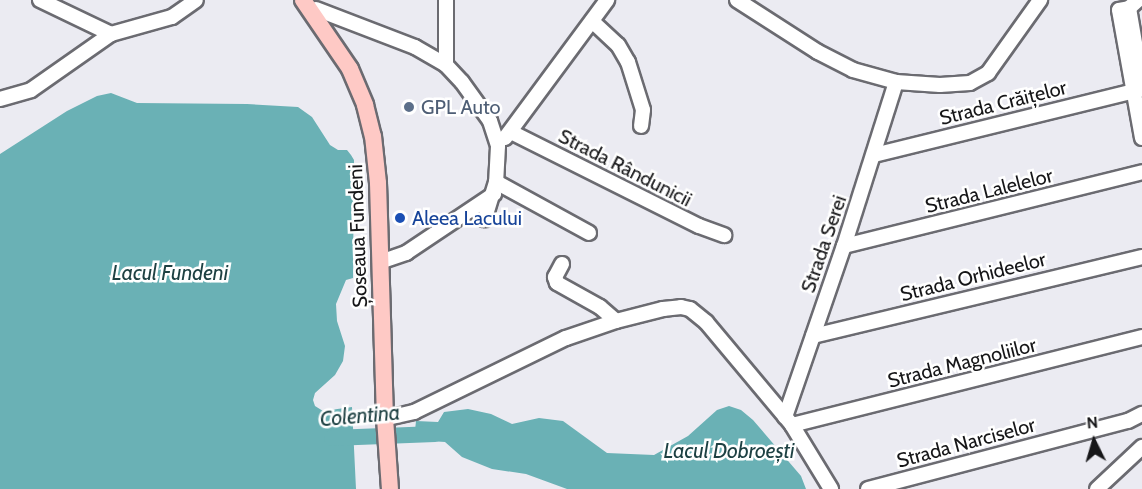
<!DOCTYPE html>
<html>
<head>
<meta charset="utf-8">
<style>
	body { margin:0 }
	#map { position:relative; width:1142px; height:489px; overflow:hidden; background:#ebebf2; font-family:Cabin,sans-serif }
	div>[style] { position:absolute }
	.water>* { inset:0; background:#6ab1b5 }
	.river>* { height:16px; margin:-8px; padding:0 8px; transform-origin:8px; border-radius:8px; background:#6ab1b5 }
	.roads { filter:drop-shadow(2px 0 #6b6b71) drop-shadow(-2px 0 #6b6b71) drop-shadow(0 2px #6b6b71) drop-shadow(0 -2px #6b6b71) }
	.minor>* { height:14px; margin:-7px; padding:0 7px; transform-origin:7px; border-radius:7px; background:#fff }
	.major>* { height:16px; margin:-8px; padding:0 8px; transform-origin:8px; border-radius:8px; background:#fec9c5 }
	.dots>* { width:16px; height:16px; translate:-50% -50%; box-sizing:border-box; border:3px solid #fff; border-radius:50% }
	span { translate:-50% -50%; white-space:nowrap; text-align:center; line-height:1.15; -webkit-text-stroke:5px #fff; paint-order:stroke }
	.street-label { font-size:20px; color:#161618 }
	.service-label { font-size:20px; color:#4e5e75 }
	.left { translate:0 -50%; text-align:left }
	.transit-label { font-size:20px; color:#164399 }
	.water-label { font-size:21px; color:#1e4143; font-style:italic }
	.north { position:absolute; left:1064px; top:411px; width:60px; height:60px; -webkit-text-stroke:4px #fff; paint-order:stroke; rotate:355deg; font-size:16px; font-weight:700; line-height:24px; text-align:center; color:#161618 }
	.north::after { content:''; display:block; margin:auto; width:21px; height:27px; background:#161618; clip-path:polygon(50% 0,100% 100%,50% 72%,0 100%) }
</style>
</head>
<body>
<div id="map">
	<div class="water">
		<div style="clip-path:polygon(111px 93px,137px 103px,247px 104px,298px 107px,312px 117px,330px 145px,338px 150px,347px 150px,351px 155px,354px 160px,353px 278px,346px 280px,336px 304px,337px 321px,345px 346px,343px 361px,335px 375px,315px 393px,313px 400px,315px 406px,323px 411px,352px 407px,356px 489px,0 489px,0 154px,67px 111px,97px 96px)"></div>
		<div style="clip-path:polygon(729px 406px,741px 410px,753px 420px,801px 476px,806px 489px,567px 489px,526px 474px,492px 469px,462px 457px,445px 442px,414px 440px,416px 421px,438px 422px,444px 412px,468px 409px,491px 414px,512px 424px,539px 418px,563px 421px,607px 453px,654px 455px,688px 436px,717px 410px)"></div>
	</div>
	<div class="river">
		<div style="left:332px;top:438px;width:103px;rotate:-2.2deg"></div>
	</div>
	<div class="roads">
		<div class="minor">
			<div style="left:40px;top:0;width:79px;rotate:25.6deg"></div>
			<div style="left:446px;top:0;width:65px;rotate:90deg"></div>
			<div style="left:737px;top:0;width:96px;rotate:32.7deg"></div>
			<div style="left:818px;top:52px;width:39px;rotate:27deg"></div>
			<div style="left:853px;top:70px;width:45px;rotate:15.6deg"></div>
			<div style="left:896px;top:82px;width:44px;rotate:3.9deg"></div>
			<div style="left:940px;top:85px;width:30px;rotate:-4deg"></div>
			<div style="left:970px;top:83px;width:21px;rotate:-29deg"></div>
			<div style="left:988px;top:73px;width:90px;rotate:-54.5deg"></div>
			<div style="left:1138px;top:0;width:12px;rotate:138deg"></div>
			<div style="left:1129px;top:8px;width:10px;rotate:169deg"></div>
			<div style="left:1119px;top:10px;width:130px;rotate:79.8deg"></div>
			<div style="left:1129px;top:8px;width:76px;rotate:80.2deg"></div>
			<div style="left:316px;top:9px;width:106px;rotate:21deg"></div>
			<div style="left:415px;top:47px;width:36px;rotate:30deg"></div>
			<div style="left:446px;top:65px;width:23px;rotate:47deg"></div>
			<div style="left:462px;top:82px;width:48px;rotate:54.3deg"></div>
			<div style="left:490px;top:121px;width:26px;rotate:72deg"></div>
			<div style="left:498px;top:146px;width:36px;rotate:93deg"></div>
			<div style="left:496px;top:182px;width:39px;rotate:107deg"></div>
			<div style="left:592px;top:21px;width:35px;rotate:43deg"></div>
			<div style="left:618px;top:45px;width:20px;rotate:60deg"></div>
			<div style="left:628px;top:62px;width:50px;rotate:72.6deg"></div>
			<div style="left:643px;top:110px;width:16px;rotate:97deg"></div>
			<div style="left:0;top:99px;width:32px;rotate:-16deg"></div>
			<div style="left:31px;top:90px;width:98px;rotate:-35deg"></div>
			<div style="left:111px;top:34px;width:63px;rotate:-15.6deg"></div>
			<div style="left:172px;top:17px;width:29px;rotate:-35deg"></div>
			<div style="left:511px;top:132px;width:210px;rotate:26.6deg"></div>
			<div style="left:699px;top:226px;width:27px;rotate:20deg"></div>
			<div style="left:505px;top:138px;width:172px;rotate:-53.5deg"></div>
			<div style="left:874px;top:155px;width:276px;rotate:-13.8deg"></div>
			<div style="left:496px;top:182px;width:106px;rotate:28.7deg"></div>
			<div style="left:844px;top:246px;width:307px;rotate:-13.9deg"></div>
			<div style="left:380px;top:262px;width:28px;rotate:-19deg"></div>
			<div style="left:406px;top:253px;width:106px;rotate:-33.8deg"></div>
			<div style="left:562px;top:264px;width:15px;rotate:118deg"></div>
			<div style="left:555px;top:277px;width:6px;rotate:72deg"></div>
			<div style="left:557px;top:283px;width:49px;rotate:29.2deg"></div>
			<div style="left:600px;top:307px;width:21px;rotate:41deg"></div>
			<div style="left:813px;top:336px;width:338px;rotate:-13.5deg"></div>
			<div style="left:392px;top:417px;width:23px;rotate:-13deg"></div>
			<div style="left:414px;top:412px;width:169px;rotate:-26deg"></div>
			<div style="left:566px;top:338px;width:53px;rotate:-18.8deg"></div>
			<div style="left:616px;top:321px;width:49px;rotate:-14.3deg"></div>
			<div style="left:663px;top:309px;width:18px;rotate:-6deg"></div>
			<div style="left:681px;top:307px;width:9px;rotate:13deg"></div>
			<div style="left:690px;top:309px;width:21px;rotate:39deg"></div>
			<div style="left:706px;top:322px;width:134px;rotate:50.1deg"></div>
			<div style="left:792px;top:425px;width:75px;rotate:58.6deg"></div>
			<div style="left:785px;top:417px;width:181px;rotate:-71deg"></div>
			<div style="left:844px;top:246px;width:172px;rotate:-72.4deg"></div>
			<div style="left:792px;top:425px;width:361px;rotate:-14.1deg"></div>
			<div style="left:868px;top:489px;width:269px;rotate:-14.7deg"></div>
			<div style="left:1128px;top:421px;width:16px;rotate:-27deg"></div>
			<div style="left:1097px;top:489px;width:62px;rotate:-43deg"></div>
		</div>
		<div class="major">
			<div style="left:303px;top:0;width:83px;rotate:55.7deg"></div>
			<div style="left:350px;top:69px;width:39px;rotate:67deg"></div>
			<div style="left:365px;top:105px;width:32px;rotate:76deg"></div>
			<div style="left:373px;top:136px;width:47px;rotate:83.9deg"></div>
			<div style="left:378px;top:183px;width:235px;rotate:88.3deg"></div>
			<div style="left:385px;top:418px;width:71px;rotate:86deg"></div>
		</div>
	</div>
	<div class="dots">
		<div style="left:409px;top:107px;background:#5c6f8a"></div>
		<div style="left:400px;top:218px;background:#1a4fb4"></div>
	</div>
	<div class="street-label">
		<span style="left:1003px;top:103px;rotate:-14deg">Strada Crăițelor</span>
		<span style="left:625px;top:168px;rotate:27deg">Strada Rândunicii</span>
		<span style="left:989px;top:191px;rotate:-14deg">Strada Lalelelor</span>
		<span style="left:358px;top:236px;rotate:-92deg">Șoseaua Fundeni</span>
		<span style="left:824px;top:244px;rotate:-71deg">Strada Serei</span>
		<span style="left:973px;top:277px;rotate:-14deg">Strada Orhideelor</span>
		<span style="left:962px;top:363px;rotate:-14deg">Strada Magnoliilor</span>
		<span style="left:966px;top:443px;rotate:-15deg">Strada Narciselor</span>
	</div>
	<div class="service-label">
		<span class="left" style="left:421px;top:107px">GPL Auto</span>
	</div>
	<div class="transit-label">
		<span class="left" style="left:412px;top:218px">Aleea Lacului</span>
	</div>
	<div class="water-label">
		<span style="left:170px;top:273px">Lacul Fundeni</span>
		<span style="left:360px;top:416px;rotate:-5deg">Colentina</span>
		<span style="left:729px;top:451px">Lacul Dobroești</span>
	</div>
	<div class="north">N</div>
</div>
</body>
</html>
